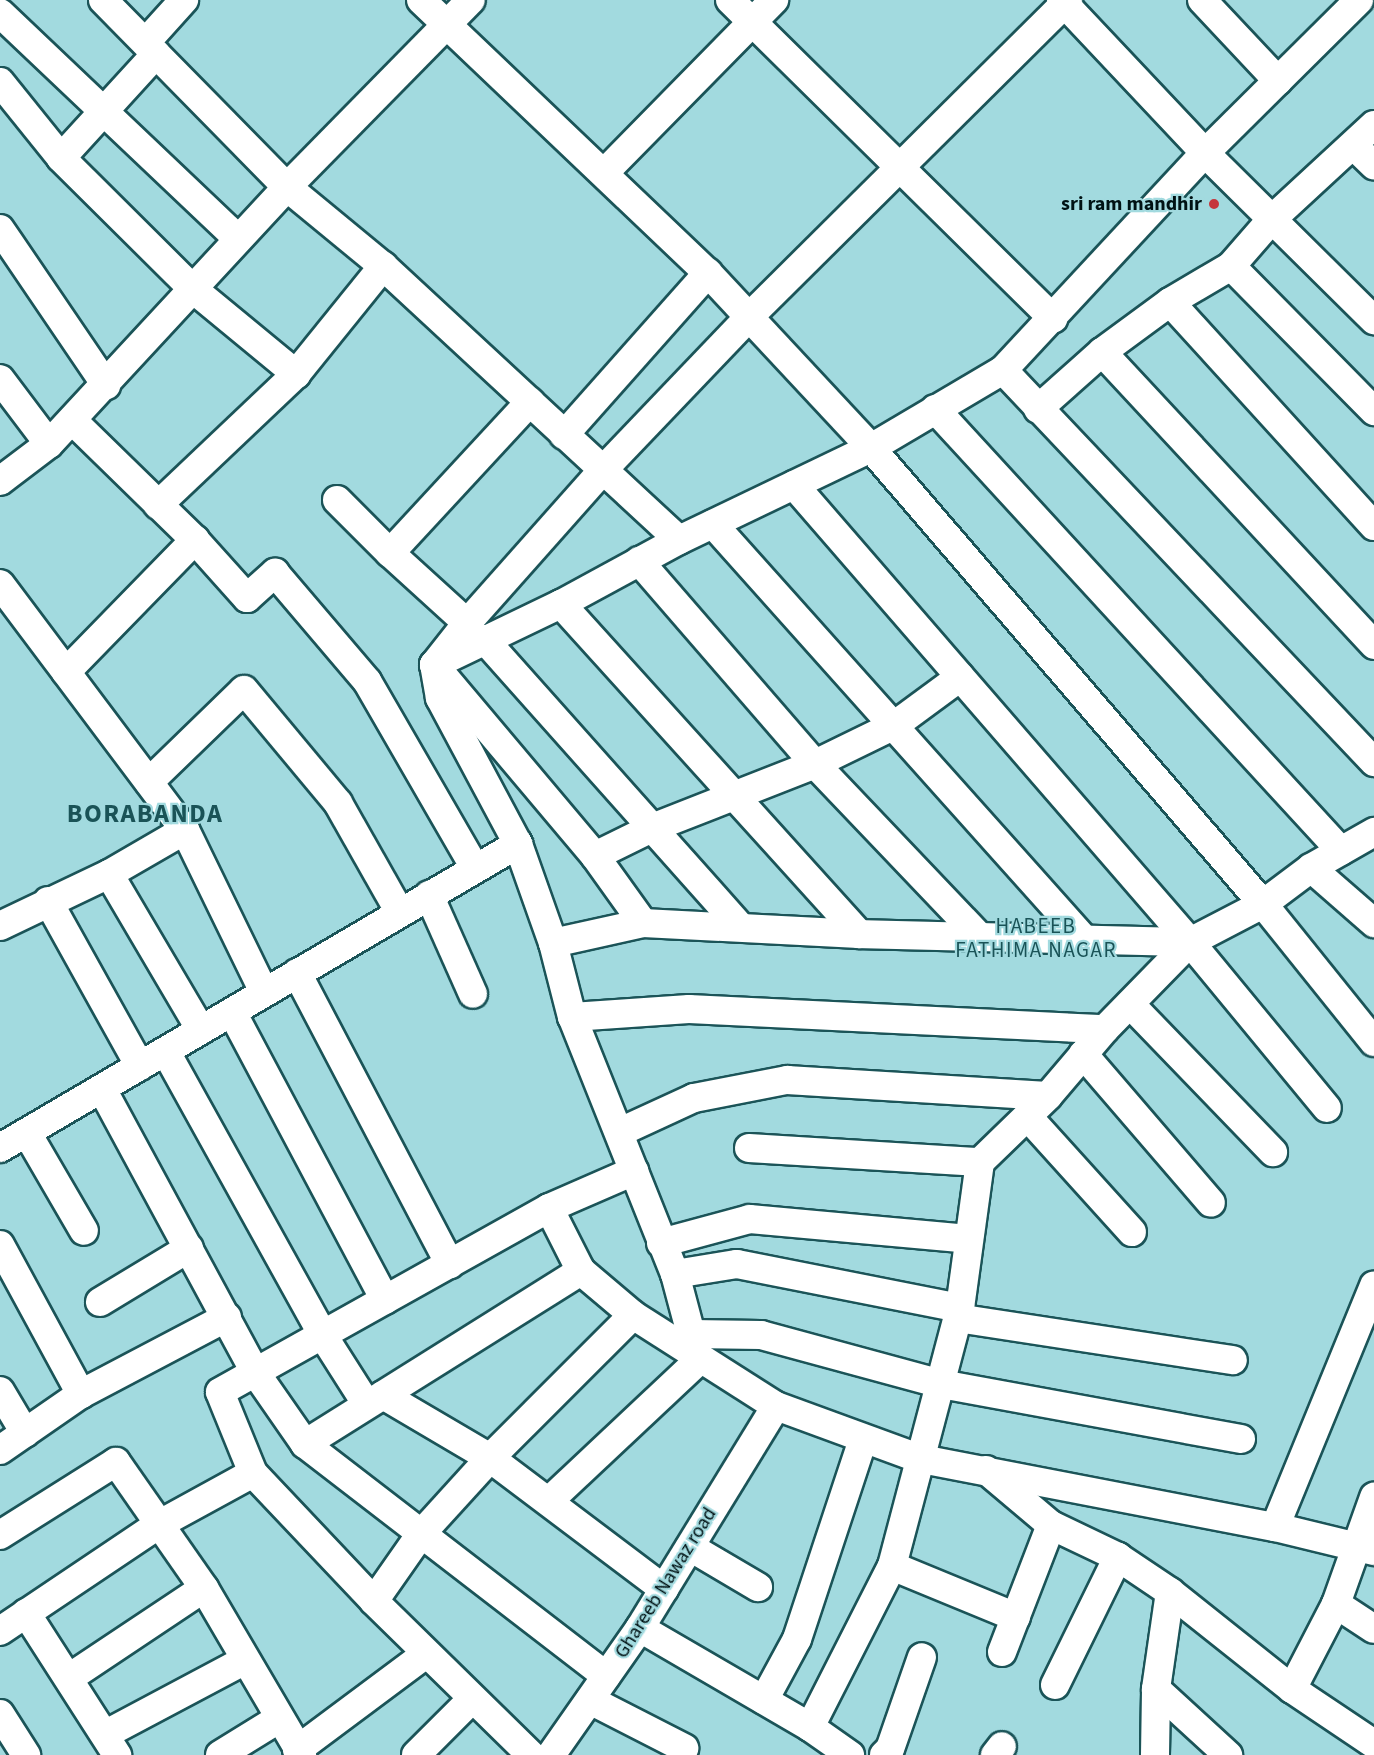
<!DOCTYPE html>
<html>
<head>
<meta charset="utf-8">
<style>
	body { margin:0 }
	#map { position:relative; width:1374px; height:1755px; overflow:hidden; background:#a2dadf; font-family:"Source Sans 3",sans-serif }
	div>[style] { position:absolute }
	.roads { filter:drop-shadow(2px 0 #1b5458) drop-shadow(-2px 0 #1b5458) drop-shadow(0 2px #1b5458) drop-shadow(0 -2px #1b5458) }
	.minor>* { height:28px; margin:-14px; padding:0 14px; transform-origin:14px; border-radius:14px; background:#fff }
	.dots>* { width:16px; height:16px; translate:-50% -50%; box-sizing:border-box; border:3px solid #a2dadf; border-radius:50% }
	span { translate:-50% -50%; white-space:nowrap; text-align:center; line-height:1.15; -webkit-text-stroke:4.5px #a2dadf; paint-order:stroke }
	.poi-label { font-size:20px; color:#001214; font-weight:700 }
	.right { translate:-100% -50%; text-align:right }
	.street-label { font-size:20px; color:#001214 }
	.neighbourhood-label { font-size:21px; color:#1a5357; letter-spacing:1.5px }
	.district-label { font-size:26px; color:#1a5357; font-weight:700; letter-spacing:1.5px }
</style>
</head>
<body>
<div id="map">
	<div class="roads">
		<div class="minor">
			<div style="left:103px;top:0;width:262px;rotate:45.5deg"></div>
			<div style="left:287px;top:187px;width:124px;rotate:39.5deg"></div>
			<div style="left:383px;top:266px;width:403px;rotate:42.8deg"></div>
			<div style="left:421px;top:0;width:396px;rotate:43.6deg"></div>
			<div style="left:708px;top:273px;width:239px;rotate:47deg"></div>
			<div style="left:871px;top:448px;width:601px;rotate:49.32deg"></div>
			<div style="left:1263px;top:904px;width:177px;rotate:51.2deg"></div>
			<div style="left:730px;top:0;width:454px;rotate:44.6deg"></div>
			<div style="left:1061px;top:0;width:210px;rotate:46.7deg"></div>
			<div style="left:1205px;top:153px;width:238px;rotate:44.7deg"></div>
			<div style="left:1202px;top:0;width:111px;rotate:46.8deg"></div>
			<div style="left:0;top:13px;width:328px;rotate:43.5deg"></div>
			<div style="left:146px;top:42px;width:57px;rotate:-47.9deg"></div>
			<div style="left:0;top:82px;width:97px;rotate:51.2deg"></div>
			<div style="left:61px;top:158px;width:186px;rotate:44.8deg"></div>
			<div style="left:193px;top:289px;width:134px;rotate:39.5deg"></div>
			<div style="left:1354px;top:146px;width:28px;rotate:44deg"></div>
			<div style="left:61px;top:158px;width:141px;rotate:-47.6deg"></div>
			<div style="left:604px;top:173px;width:243px;rotate:-45.5deg"></div>
			<div style="left:0;top:229px;width:189px;rotate:55.8deg"></div>
			<div style="left:1231px;top:266px;width:204px;rotate:45.4deg"></div>
			<div style="left:1170px;top:302px;width:303px;rotate:47.7deg"></div>
			<div style="left:1102px;top:352px;width:400px;rotate:47.1deg"></div>
			<div style="left:1003px;top:370px;width:540px;rotate:46.58deg"></div>
			<div style="left:0;top:379px;width:81px;rotate:53deg"></div>
			<div style="left:935px;top:409px;width:600px;rotate:47.43deg"></div>
			<div style="left:1038px;top:409px;width:86px;rotate:-41.7deg"></div>
			<div style="left:1102px;top:352px;width:84px;rotate:-36.3deg"></div>
			<div style="left:1170px;top:302px;width:71px;rotate:-30.5deg"></div>
			<div style="left:1231px;top:266px;width:61px;rotate:-49deg"></div>
			<div style="left:1271px;top:220px;width:140px;rotate:-42.7deg"></div>
			<div style="left:72px;top:420px;width:172px;rotate:44.3deg"></div>
			<div style="left:195px;top:540px;width:78px;rotate:48.1deg"></div>
			<div style="left:247px;top:598px;width:38px;rotate:-42deg"></div>
			<div style="left:275px;top:573px;width:142px;rotate:49.6deg"></div>
			<div style="left:367px;top:681px;width:216px;rotate:60deg"></div>
			<div style="left:564px;top:435px;width:217px;rotate:-48.4deg"></div>
			<div style="left:0;top:481px;width:61px;rotate:-37.1deg"></div>
			<div style="left:49px;top:444px;width:350px;rotate:-47.2deg"></div>
			<div style="left:287px;top:187px;width:262px;rotate:-45.5deg"></div>
			<div style="left:794px;top:485px;width:605px;rotate:49.09deg"></div>
			<div style="left:1190px;top:942px;width:215px;rotate:50.5deg"></div>
			<div style="left:337px;top:500px;width:75px;rotate:45deg"></div>
			<div style="left:158px;top:505px;width:190px;rotate:-43.5deg"></div>
			<div style="left:296px;top:374px;width:139px;rotate:-51.1deg"></div>
			<div style="left:713px;top:524px;width:558px;rotate:48.2deg"></div>
			<div style="left:639px;top:561px;width:269px;rotate:49.1deg"></div>
			<div style="left:815px;top:764px;width:236px;rotate:46.4deg"></div>
			<div style="left:0;top:584px;width:308px;rotate:53.1deg"></div>
			<div style="left:185px;top:830px;width:180px;rotate:64deg"></div>
			<div style="left:561px;top:604px;width:445px;rotate:47.9deg"></div>
			<div style="left:467px;top:623px;width:104px;rotate:-137.7deg"></div>
			<div style="left:390px;top:553px;width:206px;rotate:-47.2deg"></div>
			<div style="left:484px;top:639px;width:385px;rotate:48.3deg"></div>
			<div style="left:66px;top:672px;width:185px;rotate:-45.7deg"></div>
			<div style="left:149px;top:782px;width:132px;rotate:-44.1deg"></div>
			<div style="left:244px;top:690px;width:147px;rotate:50.2deg"></div>
			<div style="left:338px;top:803px;width:124px;rotate:60.5deg"></div>
			<div style="left:595px;top:856px;width:64px;rotate:-26.2deg"></div>
			<div style="left:652px;top:828px;width:175px;rotate:-21.4deg"></div>
			<div style="left:815px;top:764px;width:89px;rotate:-26deg"></div>
			<div style="left:895px;top:725px;width:81px;rotate:-36.4deg"></div>
			<div style="left:1311px;top:868px;width:84px;rotate:41.1deg"></div>
			<div style="left:109px;top:874px;width:181px;rotate:59.5deg"></div>
			<div style="left:429px;top:895px;width:108px;rotate:66deg"></div>
			<div style="left:48px;top:901px;width:189px;rotate:60.9deg"></div>
			<div style="left:643px;top:923px;width:82px;rotate:-125.6deg"></div>
			<div style="left:595px;top:856px;width:250px;rotate:-130.1deg"></div>
			<div style="left:434px;top:665px;width:141px;rotate:-25.7deg"></div>
			<div style="left:561px;top:604px;width:134px;rotate:-28.5deg"></div>
			<div style="left:679px;top:540px;width:213px;rotate:-25.6deg"></div>
			<div style="left:871px;top:448px;width:153px;rotate:-30.6deg"></div>
			<div style="left:1003px;top:370px;width:296px;rotate:-47.1deg"></div>
			<div style="left:1205px;top:153px;width:217px;rotate:-44.8deg"></div>
			<div style="left:0;top:926px;width:121px;rotate:-25.5deg"></div>
			<div style="left:109px;top:874px;width:88px;rotate:-30.1deg"></div>
			<div style="left:553px;top:943px;width:92px;rotate:-12.5deg"></div>
			<div style="left:643px;top:923px;width:216px;rotate:2.9deg"></div>
			<div style="left:859px;top:934px;width:331px;rotate:1.4deg"></div>
			<div style="left:297px;top:973px;width:329px;rotate:62.3deg"></div>
			<div style="left:1130px;top:1004px;width:206px;rotate:46deg"></div>
			<div style="left:232px;top:1012px;width:326px;rotate:62deg"></div>
			<div style="left:572px;top:1017px;width:117px;rotate:-3.9deg"></div>
			<div style="left:689px;top:1009px;width:416px;rotate:2.8deg"></div>
			<div style="left:166px;top:1052px;width:322px;rotate:61deg"></div>
			<div style="left:322px;top:1334px;width:82px;rotate:57.5deg"></div>
			<div style="left:1083px;top:1054px;width:196px;rotate:49.3deg"></div>
			<div style="left:102px;top:1089px;width:322px;rotate:61.6deg"></div>
			<div style="left:255px;top:1372px;width:88px;rotate:55.2deg"></div>
			<div style="left:305px;top:1444px;width:380px;rotate:37.6deg"></div>
			<div style="left:1028px;top:1117px;width:155px;rotate:47.9deg"></div>
			<div style="left:620px;top:1132px;width:81px;rotate:-24.7deg"></div>
			<div style="left:694px;top:1098px;width:95px;rotate:-11deg"></div>
			<div style="left:787px;top:1080px;width:261px;rotate:3.5deg"></div>
			<div style="left:27px;top:1133px;width:113px;rotate:59.8deg"></div>
			<div style="left:0;top:1148px;width:601px;rotate:-30.41deg"></div>
			<div style="left:749px;top:1148px;width:231px;rotate:3.5deg"></div>
			<div style="left:549px;top:1208px;width:93px;rotate:-23.5deg"></div>
			<div style="left:661px;top:1243px;width:92px;rotate:-15.1deg"></div>
			<div style="left:750px;top:1219px;width:219px;rotate:5.2deg"></div>
			<div style="left:0;top:1245px;width:170px;rotate:61.5deg"></div>
			<div style="left:675px;top:1274px;width:63px;rotate:-9.2deg"></div>
			<div style="left:737px;top:1264px;width:227px;rotate:11.2deg"></div>
			<div style="left:100px;top:1302px;width:104px;rotate:-31.2deg"></div>
			<div style="left:957px;top:1318px;width:279px;rotate:8.7deg"></div>
			<div style="left:691px;top:1334px;width:70px;rotate:0.8deg"></div>
			<div style="left:761px;top:1335px;width:187px;rotate:15.2deg"></div>
			<div style="left:941px;top:1384px;width:305px;rotate:10.4deg"></div>
			<div style="left:689px;top:1351px;width:17px;rotate:-83deg"></div>
			<div style="left:691px;top:1334px;width:62px;rotate:-104.9deg"></div>
			<div style="left:675px;top:1274px;width:277px;rotate:-111.8deg"></div>
			<div style="left:572px;top:1017px;width:76px;rotate:-104.4deg"></div>
			<div style="left:553px;top:943px;width:105px;rotate:-109.5deg"></div>
			<div style="left:518px;top:844px;width:166px;rotate:-118.1deg"></div>
			<div style="left:440px;top:698px;width:34px;rotate:-100deg"></div>
			<div style="left:434px;top:665px;width:53px;rotate:-51.8deg"></div>
			<div style="left:467px;top:623px;width:203px;rotate:-48.4deg"></div>
			<div style="left:602px;top:471px;width:214px;rotate:-46.3deg"></div>
			<div style="left:750px;top:316px;width:448px;rotate:-44.8deg"></div>
			<div style="left:0;top:1391px;width:49px;rotate:59.2deg"></div>
			<div style="left:383px;top:1395px;width:124px;rotate:30.5deg"></div>
			<div style="left:490px;top:1458px;width:218px;rotate:37deg"></div>
			<div style="left:305px;top:1444px;width:326px;rotate:-32.1deg"></div>
			<div style="left:0;top:1450px;width:98px;rotate:-34.7deg"></div>
			<div style="left:81px;top:1394px;width:165px;rotate:-27.8deg"></div>
			<div style="left:986px;top:1470px;width:85px;rotate:40.2deg"></div>
			<div style="left:1051px;top:1525px;width:74px;rotate:25.5deg"></div>
			<div style="left:1118px;top:1557px;width:63px;rotate:33.9deg"></div>
			<div style="left:1170px;top:1592px;width:156px;rotate:38.5deg"></div>
			<div style="left:1292px;top:1689px;width:99px;rotate:33.9deg"></div>
			<div style="left:550px;top:1500px;width:207px;rotate:-43.2deg"></div>
			<div style="left:1275px;top:1527px;width:261px;rotate:-67.7deg"></div>
			<div style="left:0;top:1535px;width:137px;rotate:-32.2deg"></div>
			<div style="left:116px;top:1462px;width:154px;rotate:55.1deg"></div>
			<div style="left:204px;top:1588px;width:194px;rotate:59.6deg"></div>
			<div style="left:690px;top:1547px;width:79px;rotate:30.5deg"></div>
			<div style="left:892px;top:1566px;width:134px;rotate:22.4deg"></div>
			<div style="left:374px;top:1601px;width:80px;rotate:-55.1deg"></div>
			<div style="left:420px;top:1535px;width:104px;rotate:-47.7deg"></div>
			<div style="left:490px;top:1458px;width:202px;rotate:-45deg"></div>
			<div style="left:1336px;top:1604px;width:45px;rotate:33.3deg"></div>
			<div style="left:26px;top:1613px;width:169px;rotate:57.3deg"></div>
			<div style="left:640px;top:1628px;width:197px;rotate:30.2deg"></div>
			<div style="left:810px;top:1727px;width:49px;rotate:35deg"></div>
			<div style="left:0;top:1631px;width:190px;rotate:-33.9deg"></div>
			<div style="left:158px;top:1525px;width:108px;rotate:-28.7deg"></div>
			<div style="left:1002px;top:1652px;width:136px;rotate:-68.9deg"></div>
			<div style="left:69px;top:1678px;width:162px;rotate:-33.7deg"></div>
			<div style="left:1055px;top:1685px;width:143px;rotate:-63.8deg"></div>
			<div style="left:1156px;top:1689px;width:98px;rotate:42.5deg"></div>
			<div style="left:1292px;top:1689px;width:96px;rotate:-62.6deg"></div>
			<div style="left:1336px;top:1604px;width:114px;rotate:-70.4deg"></div>
			<div style="left:590px;top:1700px;width:106px;rotate:27.1deg"></div>
			<div style="left:764px;top:1700px;width:69px;rotate:-61.6deg"></div>
			<div style="left:797px;top:1639px;width:210px;rotate:-71.7deg"></div>
			<div style="left:0;top:1714px;width:49px;rotate:57.6deg"></div>
			<div style="left:810px;top:1727px;width:181px;rotate:-63deg"></div>
			<div style="left:892px;top:1566px;width:267px;rotate:-75.2deg"></div>
			<div style="left:960px;top:1308px;width:147px;rotate:-82.2deg"></div>
			<div style="left:980px;top:1162px;width:95px;rotate:-44.1deg"></div>
			<div style="left:1048px;top:1096px;width:88px;rotate:-49.6deg"></div>
			<div style="left:1105px;top:1029px;width:122px;rotate:-45.7deg"></div>
			<div style="left:1190px;top:942px;width:82px;rotate:-27.5deg"></div>
			<div style="left:1263px;top:904px;width:60px;rotate:-36.9deg"></div>
			<div style="left:1311px;top:868px;width:73px;rotate:-29.7deg"></div>
			<div style="left:106px;top:1734px;width:157px;rotate:-28deg"></div>
			<div style="left:297px;top:1750px;width:161px;rotate:-36.7deg"></div>
			<div style="left:220px;top:1755px;width:70px;rotate:-31.7deg"></div>
			<div style="left:416px;top:1755px;width:79px;rotate:-45deg"></div>
			<div style="left:531px;top:1755px;width:220px;rotate:-135.6deg"></div>
			<div style="left:374px;top:1601px;width:176px;rotate:-133.4deg"></div>
			<div style="left:253px;top:1473px;width:87px;rotate:-112.2deg"></div>
			<div style="left:220px;top:1392px;width:377px;rotate:-29.2deg"></div>
			<div style="left:549px;top:1208px;width:71px;rotate:63.1deg"></div>
			<div style="left:581px;top:1271px;width:68px;rotate:40.2deg"></div>
			<div style="left:633px;top:1315px;width:169px;rotate:32.5deg"></div>
			<div style="left:776px;top:1406px;width:154px;rotate:20.1deg"></div>
			<div style="left:921px;top:1459px;width:360px;rotate:10.9deg"></div>
			<div style="left:1275px;top:1527px;width:102px;rotate:13.6deg"></div>
			<div style="left:551px;top:1755px;width:155px;rotate:-55deg"></div>
			<div style="left:640px;top:1628px;width:260px;rotate:-58.5deg"></div>
			<div style="left:884px;top:1755px;width:8px;rotate:-45deg"></div>
			<div style="left:890px;top:1749px;width:97px;rotate:-70.8deg"></div>
			<div style="left:995px;top:1755px;width:11px;rotate:-52deg"></div>
			<div style="left:1155px;top:1755px;width:66px;rotate:-89.1deg"></div>
			<div style="left:1156px;top:1689px;width:98px;rotate:-81.8deg"></div>
		</div>
	</div>
	<div class="dots">
		<div style="left:1214px;top:204px;background:#c5353c"></div>
	</div>
	<div class="poi-label">
		<span class="right" style="left:1202px;top:204px">sri ram mandhir</span>
	</div>
	<div class="street-label">
		<span style="left:666px;top:1583px;rotate:-58deg">Ghareeb Nawaz road</span>
	</div>
	<div class="neighbourhood-label">
		<span style="left:1036px;top:938px">HABEEB<br>FATHIMA NAGAR</span>
	</div>
	<div class="district-label">
		<span style="left:145px;top:814px">BORABANDA</span>
	</div>
</div>
</body>
</html>
